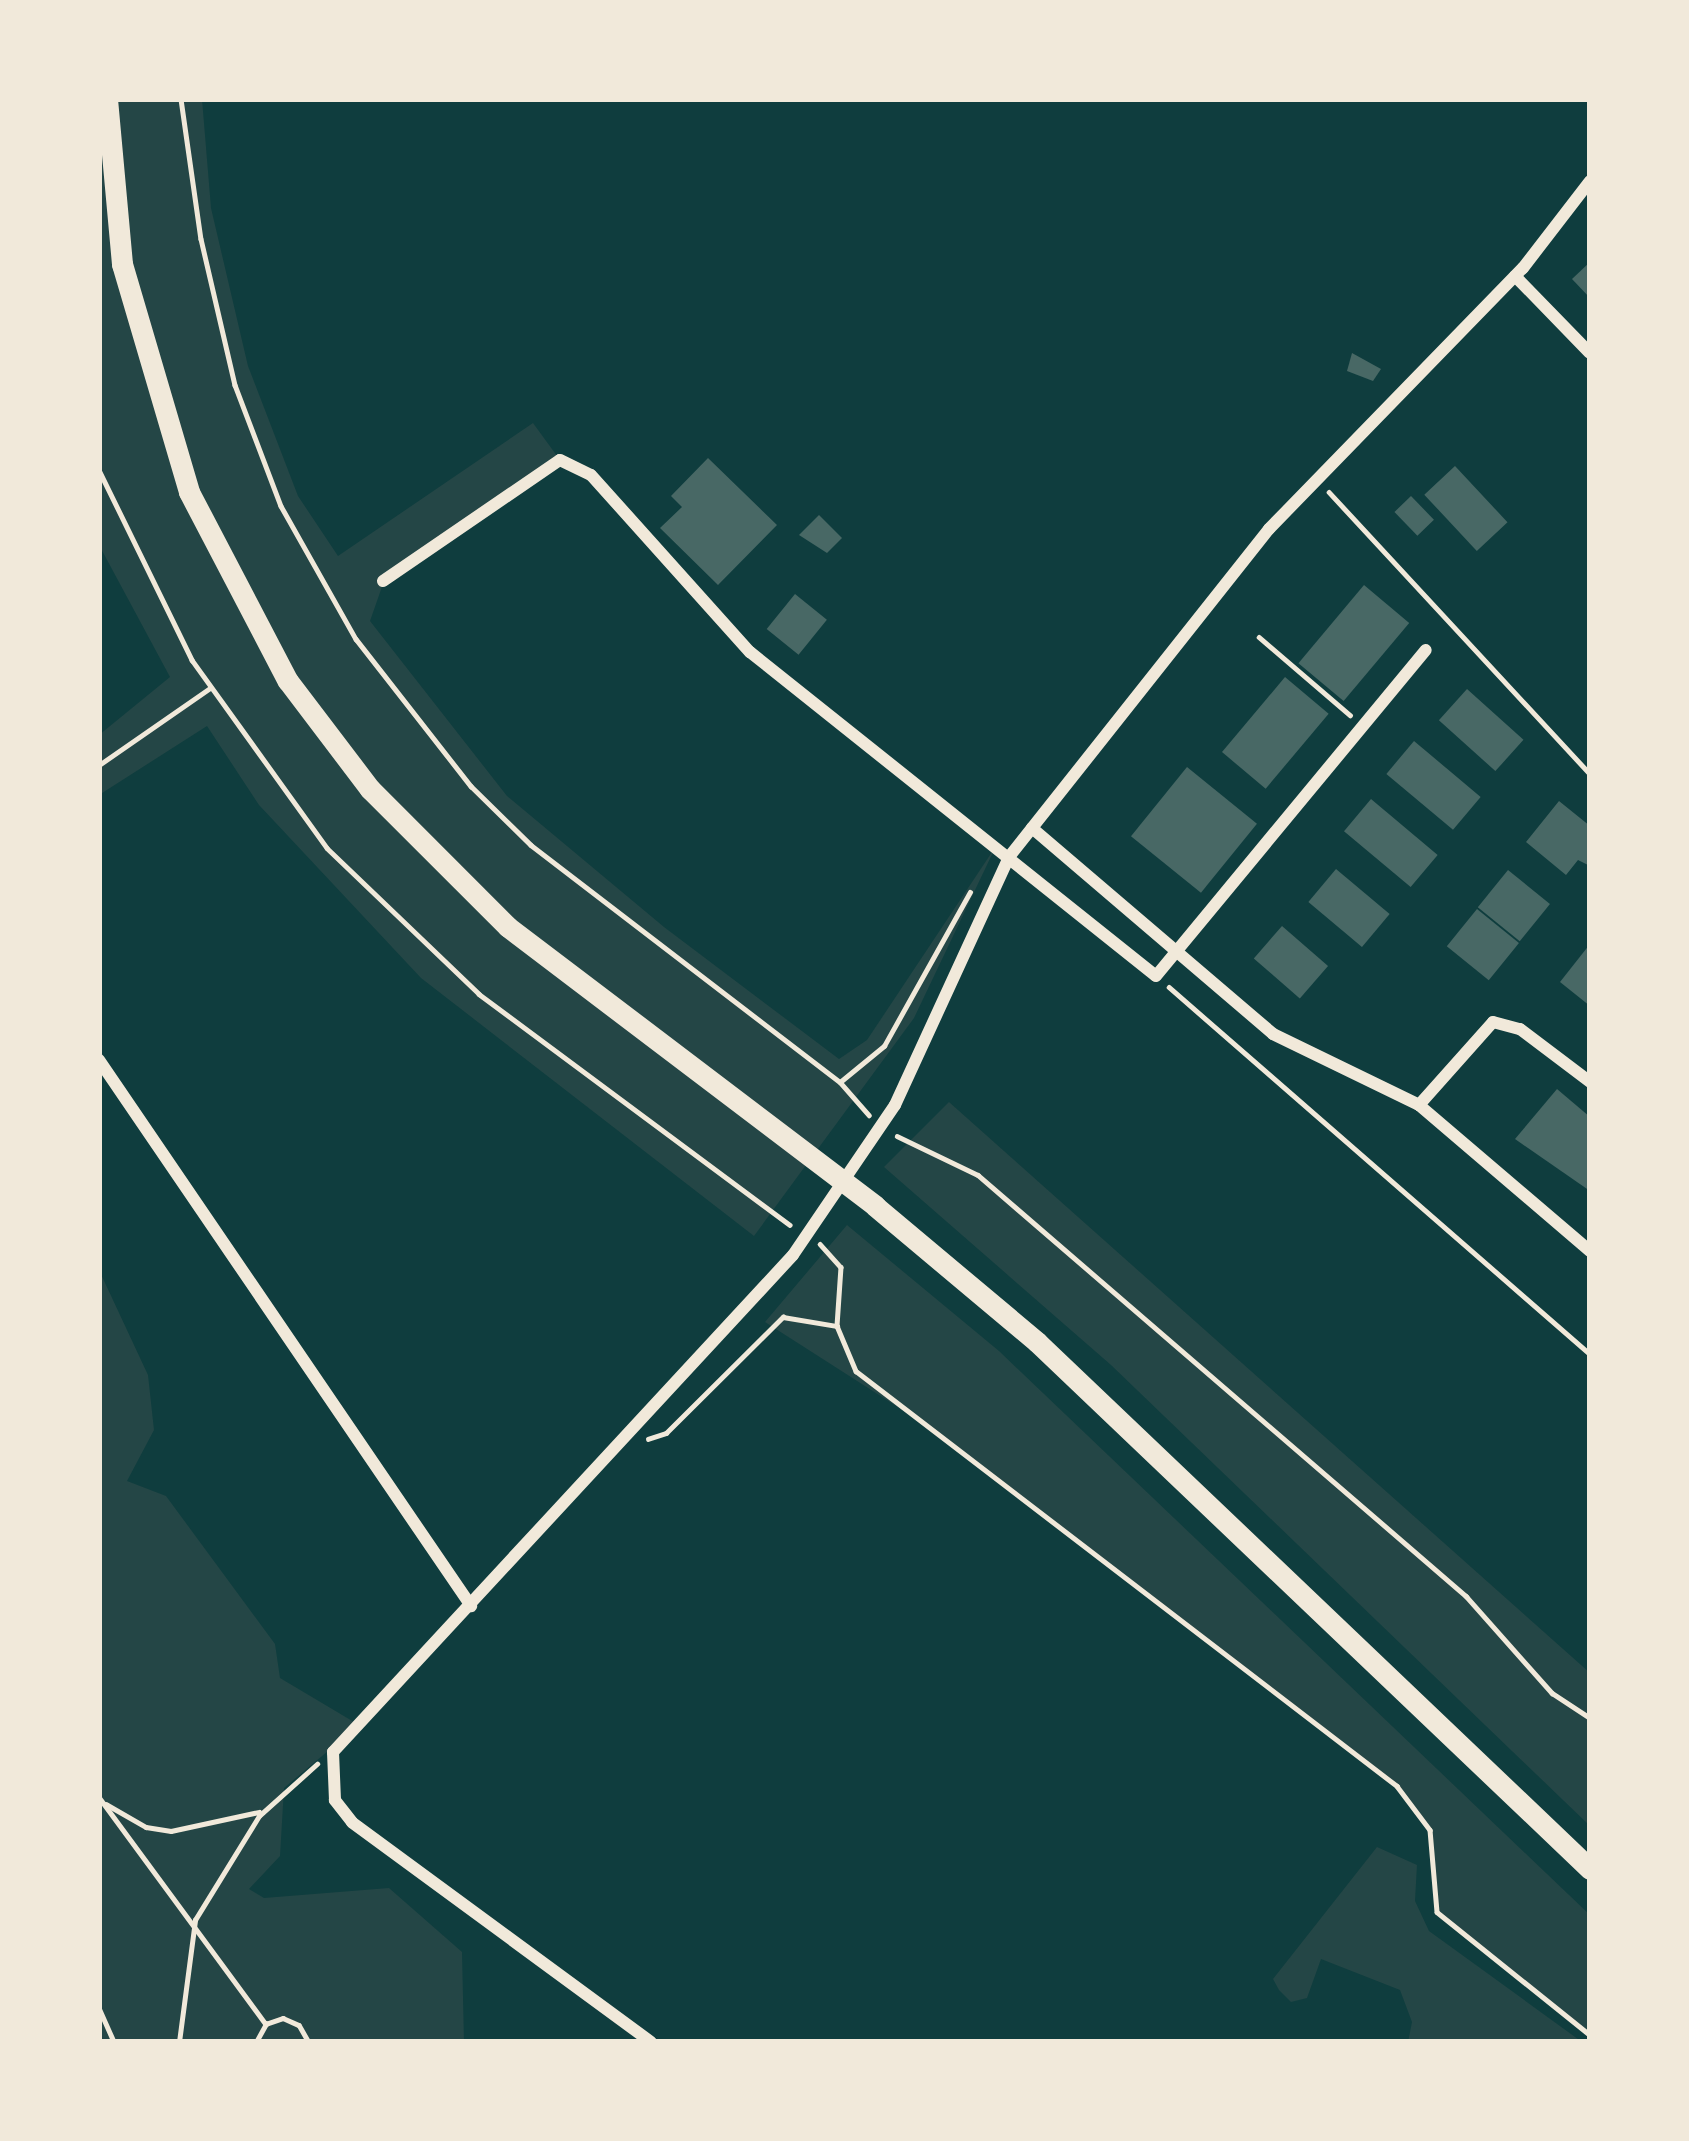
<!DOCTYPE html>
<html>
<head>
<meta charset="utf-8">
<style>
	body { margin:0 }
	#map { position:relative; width:1689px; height:2141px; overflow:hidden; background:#0f3d3e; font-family:Montserrat,sans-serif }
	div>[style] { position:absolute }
	.green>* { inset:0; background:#244646 }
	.building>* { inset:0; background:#486865; transform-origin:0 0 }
	.path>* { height:4.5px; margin:-2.25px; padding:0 2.25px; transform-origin:2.25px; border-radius:2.25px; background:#f1e9da }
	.minor>* { height:12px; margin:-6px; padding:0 6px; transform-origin:6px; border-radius:6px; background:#f1e9da }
	.primary>* { height:21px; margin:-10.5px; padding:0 10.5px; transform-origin:10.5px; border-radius:10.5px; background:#f1e9da }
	span { translate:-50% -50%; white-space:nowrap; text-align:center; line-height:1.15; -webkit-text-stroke:9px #f1e9da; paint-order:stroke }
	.frame { position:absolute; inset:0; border:102px solid #f1e9da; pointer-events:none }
</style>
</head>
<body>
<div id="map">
	<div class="green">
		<div style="clip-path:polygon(99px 99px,202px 99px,211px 208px,248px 366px,298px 496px,338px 556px,533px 423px,560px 460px,384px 581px,370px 621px,507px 796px,664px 927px,839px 1059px,867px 1040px,996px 846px,914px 1018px,754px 1236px,421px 978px,259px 805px,207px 726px,99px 795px,99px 735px,170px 677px,99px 545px)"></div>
		<div style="clip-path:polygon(949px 1102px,1590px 1673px,1590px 1826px,1111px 1365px,884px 1167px)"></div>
		<div style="clip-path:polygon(847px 1225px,999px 1351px,1590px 1915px,1590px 2035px,1437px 1912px,1430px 1830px,1397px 1786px,929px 1427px,765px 1322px)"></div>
		<div style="clip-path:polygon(99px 1270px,148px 1375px,154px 1430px,127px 1481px,166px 1496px,275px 1644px,280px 1678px,359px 1725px,284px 1788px,280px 1856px,249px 1889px,264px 1898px,389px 1888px,462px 1952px,464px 2042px,99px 2042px)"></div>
		<div style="clip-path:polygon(1377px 1847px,1417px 1865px,1415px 1901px,1429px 1931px,1582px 2042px,1408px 2042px,1412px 2022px,1400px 1990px,1321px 1959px,1307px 1998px,1291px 2002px,1279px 1990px,1273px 1979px)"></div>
	</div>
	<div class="building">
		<div style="clip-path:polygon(1590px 262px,1590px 298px,1572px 279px)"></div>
		<div style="clip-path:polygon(1352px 353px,1381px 369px,1373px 381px,1347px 371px)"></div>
		<div style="clip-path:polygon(708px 458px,777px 525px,718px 585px,660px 528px,682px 507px,671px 496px)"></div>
		<div style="left:1455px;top:466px;width:77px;height:42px;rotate:47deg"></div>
		<div style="left:1411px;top:496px;width:33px;height:23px;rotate:46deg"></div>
		<div style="clip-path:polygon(819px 515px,842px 538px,827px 553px,799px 535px)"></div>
		<div style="left:1364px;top:585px;width:59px;height:102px;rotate:40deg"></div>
		<div style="left:795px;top:594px;width:41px;height:45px;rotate:39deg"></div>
		<div style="left:1285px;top:677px;width:57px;height:98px;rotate:40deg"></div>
		<div style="left:1467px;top:689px;width:76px;height:42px;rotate:42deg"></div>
		<div style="left:1414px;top:741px;width:87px;height:43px;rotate:40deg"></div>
		<div style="left:1187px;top:767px;width:90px;height:89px;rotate:39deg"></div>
		<div style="left:1371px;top:799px;width:87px;height:42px;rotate:40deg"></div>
		<div style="clip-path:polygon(1559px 801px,1590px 826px,1590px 866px,1578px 860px,1566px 875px,1526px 842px)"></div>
		<div style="left:1336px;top:869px;width:70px;height:43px;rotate:40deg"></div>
		<div style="left:1508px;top:870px;width:54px;height:48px;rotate:39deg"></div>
		<div style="left:1477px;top:909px;width:54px;height:48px;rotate:39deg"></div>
		<div style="left:1282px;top:926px;width:61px;height:43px;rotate:41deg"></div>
		<div style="clip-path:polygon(1590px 944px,1590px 1006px,1560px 982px)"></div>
		<div style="clip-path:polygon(1557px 1089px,1590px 1117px,1590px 1191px,1515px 1139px)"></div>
	</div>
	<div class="path">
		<div style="left:181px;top:99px;width:141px;rotate:81.9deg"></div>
		<div style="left:201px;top:239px;width:150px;rotate:76.9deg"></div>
		<div style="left:235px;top:385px;width:129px;rotate:69.2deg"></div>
		<div style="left:281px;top:506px;width:153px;rotate:60.6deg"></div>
		<div style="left:356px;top:639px;width:187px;rotate:52deg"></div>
		<div style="left:471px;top:786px;width:84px;rotate:44.5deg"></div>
		<div style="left:531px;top:845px;width:389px;rotate:37.5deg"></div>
		<div style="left:840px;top:1082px;width:44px;rotate:48.7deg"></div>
		<div style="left:99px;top:470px;width:212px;rotate:63.9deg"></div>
		<div style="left:192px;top:660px;width:231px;rotate:54.3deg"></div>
		<div style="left:327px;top:848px;width:211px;rotate:43.8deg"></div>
		<div style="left:479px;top:994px;width:387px;rotate:36.6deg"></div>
		<div style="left:1329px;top:492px;width:384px;rotate:47.2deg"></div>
		<div style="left:1259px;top:637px;width:120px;rotate:40.6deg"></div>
		<div style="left:99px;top:765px;width:135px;rotate:-34.7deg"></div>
		<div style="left:1169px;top:987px;width:559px;rotate:41.08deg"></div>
		<div style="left:840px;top:1082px;width:57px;rotate:-39.3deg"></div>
		<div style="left:884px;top:1046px;width:176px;rotate:-60.8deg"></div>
		<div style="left:897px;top:1136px;width:90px;rotate:25.7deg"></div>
		<div style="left:978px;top:1175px;width:645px;rotate:40.78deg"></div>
		<div style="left:1466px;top:1596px;width:130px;rotate:48.4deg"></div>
		<div style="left:1552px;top:1693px;width:45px;rotate:33.3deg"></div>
		<div style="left:820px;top:1244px;width:31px;rotate:48deg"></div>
		<div style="left:841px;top:1267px;width:59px;rotate:93.9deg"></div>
		<div style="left:837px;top:1326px;width:49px;rotate:67.1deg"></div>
		<div style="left:856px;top:1371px;width:682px;rotate:37.49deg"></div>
		<div style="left:1397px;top:1786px;width:55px;rotate:53.1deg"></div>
		<div style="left:1430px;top:1830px;width:82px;rotate:85.1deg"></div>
		<div style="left:1437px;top:1912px;width:196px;rotate:38.8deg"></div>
		<div style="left:648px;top:1439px;width:19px;rotate:-18deg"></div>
		<div style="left:666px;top:1433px;width:165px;rotate:-44.8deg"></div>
		<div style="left:783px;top:1317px;width:55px;rotate:9.5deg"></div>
		<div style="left:99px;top:1797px;width:282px;rotate:53.7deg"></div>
		<div style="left:106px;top:1804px;width:46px;rotate:29.9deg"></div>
		<div style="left:146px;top:1827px;width:25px;rotate:9deg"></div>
		<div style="left:171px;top:1831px;width:90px;rotate:-12.2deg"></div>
		<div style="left:99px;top:2008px;width:37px;rotate:66deg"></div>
		<div style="left:179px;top:2042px;width:123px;rotate:-82.5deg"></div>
		<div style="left:195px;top:1920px;width:122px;rotate:-58.4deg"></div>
		<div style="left:259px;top:1816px;width:78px;rotate:-41.9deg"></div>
		<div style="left:256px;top:2042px;width:21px;rotate:-61deg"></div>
		<div style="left:266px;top:2024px;width:18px;rotate:-19deg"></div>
		<div style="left:283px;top:2018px;width:17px;rotate:24deg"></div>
		<div style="left:299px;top:2025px;width:20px;rotate:60deg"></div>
	</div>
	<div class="minor">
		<div style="left:1515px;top:276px;width:107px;rotate:45.8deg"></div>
		<div style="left:383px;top:581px;width:214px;rotate:-34.4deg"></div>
		<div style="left:560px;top:460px;width:34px;rotate:26deg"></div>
		<div style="left:591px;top:475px;width:238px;rotate:48.1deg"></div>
		<div style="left:750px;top:652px;width:519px;rotate:38.59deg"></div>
		<div style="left:1156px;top:976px;width:423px;rotate:-50.4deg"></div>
		<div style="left:1032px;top:828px;width:317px;rotate:40.5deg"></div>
		<div style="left:1273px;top:1034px;width:162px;rotate:25.9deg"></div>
		<div style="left:1419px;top:1105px;width:225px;rotate:40.5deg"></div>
		<div style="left:99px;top:1060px;width:661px;rotate:55.73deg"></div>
		<div style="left:1419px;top:1105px;width:111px;rotate:-48.3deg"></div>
		<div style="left:1493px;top:1022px;width:28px;rotate:15deg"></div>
		<div style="left:1520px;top:1029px;width:88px;rotate:37.1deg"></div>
		<div style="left:651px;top:2042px;width:371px;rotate:-143.7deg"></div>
		<div style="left:352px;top:1822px;width:28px;rotate:-128deg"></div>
		<div style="left:335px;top:1800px;width:48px;rotate:-92.4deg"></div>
		<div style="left:333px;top:1752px;width:677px;rotate:-47.21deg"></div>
		<div style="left:793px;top:1255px;width:181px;rotate:-55.8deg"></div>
		<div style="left:895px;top:1105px;width:273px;rotate:-65.3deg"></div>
		<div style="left:1009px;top:857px;width:419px;rotate:-51.6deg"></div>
		<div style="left:1269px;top:529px;width:364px;rotate:-45.8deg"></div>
		<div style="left:1523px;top:268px;width:110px;rotate:-52.4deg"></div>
	</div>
	<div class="primary">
		<div style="left:107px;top:99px;width:166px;rotate:84.8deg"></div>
		<div style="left:122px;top:264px;width:238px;rotate:73.6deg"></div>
		<div style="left:189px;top:492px;width:213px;rotate:62.4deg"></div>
		<div style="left:288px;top:681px;width:136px;rotate:52.8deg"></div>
		<div style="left:370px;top:789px;width:195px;rotate:45deg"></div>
		<div style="left:508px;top:927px;width:461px;rotate:37.2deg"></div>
		<div style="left:875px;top:1206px;width:212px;rotate:40deg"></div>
		<div style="left:1037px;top:1342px;width:764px;rotate:43.62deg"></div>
	</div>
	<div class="frame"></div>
</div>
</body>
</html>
